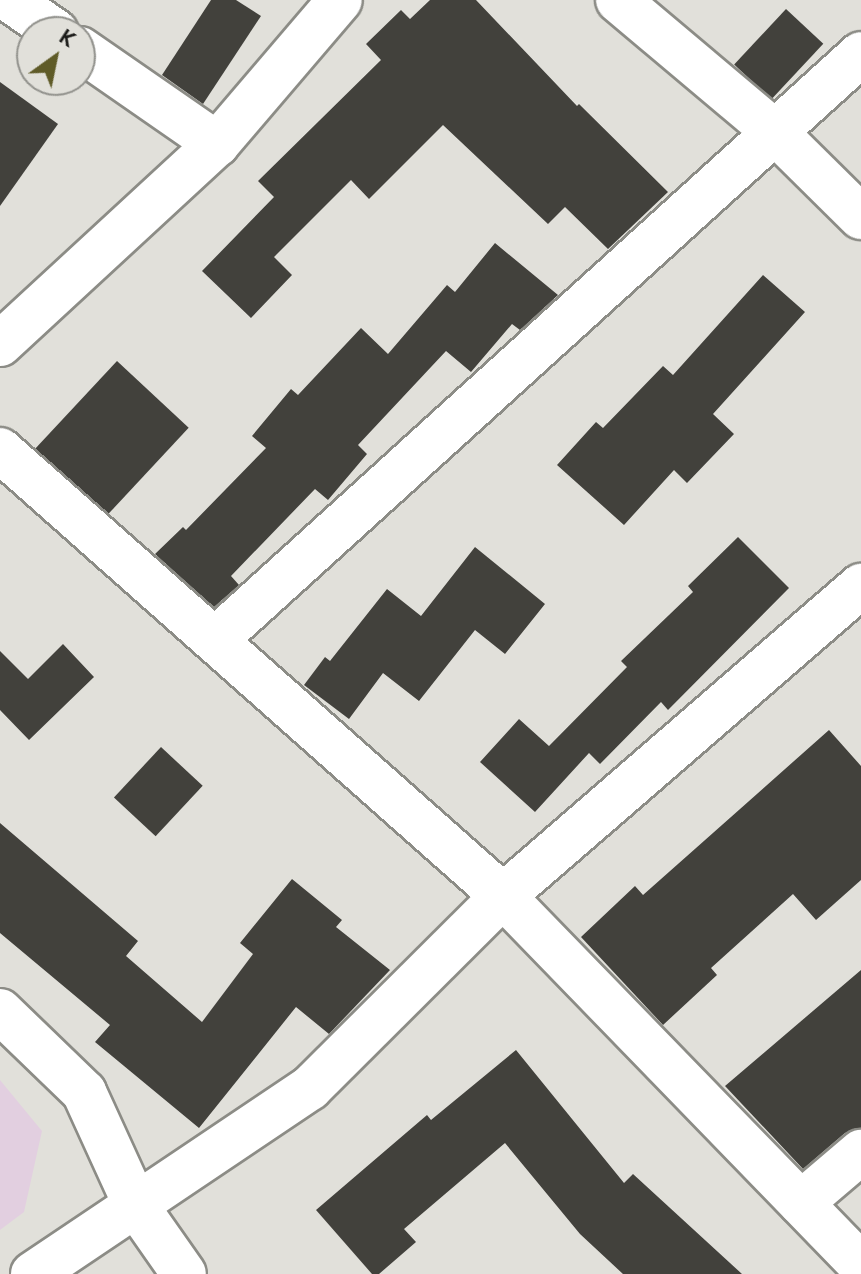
<!DOCTYPE html>
<html>
<head>
<meta charset="utf-8">
<style>
	body { margin:0 }
	#map { position:relative; width:861px; height:1274px; overflow:hidden; background:#e1e0da; font-family:"Space Grotesk",sans-serif }
	div>[style] { position:absolute }
	.education>* { inset:0; background:#e2cfe0 }
	.building>* { inset:0; background:#42413c; transform-origin:0 0 }
	.roads { filter:drop-shadow(2px 0 #8c8c86) drop-shadow(-2px 0 #8c8c86) drop-shadow(0 2px #8c8c86) drop-shadow(0 -2px #8c8c86) }
	.minor>* { height:44px; margin:-22px; padding:0 22px; transform-origin:22px; border-radius:22px; background:#fff }
	span { translate:-50% -50%; white-space:nowrap; text-align:center; line-height:1.15; -webkit-text-stroke:8px #e1e0da; paint-order:stroke }
	.north { position:absolute; left:16px; top:16px; width:80px; height:80px; box-sizing:border-box; background:#e1e0da; border:2px solid #92928d; border-radius:50%; rotate:33deg; font-size:22px; font-weight:700; line-height:32px; text-align:center; color:#1c1c1a }
	.north::after { content:''; display:block; margin:auto; width:28px; height:36px; background:#5f5b28; clip-path:polygon(50% 0,100% 100%,50% 72%,0 100%) }
</style>
</head>
<body>
<div id="map">
	<div class="education">
		<div style="clip-path:polygon(0 1080px,42px 1131px,24px 1212px,0 1230px)"></div>
	</div>
	<div class="building">
		<div style="clip-path:polygon(211px 0,236px 0,261px 16px,203px 104px,162px 75px)"></div>
		<div style="clip-path:polygon(430px 0,476px 0,577px 106px,579px 104px,668px 192px,608px 249px,565px 207px,548px 224px,443px 125px,369px 199px,351px 180px,274px 257px,292px 275px,251px 318px,202px 271px,274px 197px,258px 181px,381px 60px,366px 44px,401px 10px,410px 19px)"></div>
		<div style="left:786px;top:9px;width:51px;height:76px;rotate:43deg"></div>
		<div style="clip-path:polygon(0 82px,58px 124px,0 206px)"></div>
		<div style="clip-path:polygon(495px 243px,558px 295px,520px 330px,512px 324px,471px 372px,446px 351px,358px 445px,367px 454px,328px 500px,315px 489px,231px 576px,239px 585px,214px 607px,155px 554px,183px 527px,186px 530px,266px 448px,252px 436px,291px 389px,298px 395px,361px 328px,388px 354px,447px 285px,455px 292px)"></div>
		<div style="clip-path:polygon(763px 275px,805px 312px,713px 414px,734px 434px,687px 483px,674px 470px,624px 525px,557px 465px,596px 422px,603px 428px,663px 366px,673px 375px)"></div>
		<div style="left:117px;top:361px;width:98px;height:120px;rotate:43deg"></div>
		<div style="clip-path:polygon(738px 537px,789px 588px,668px 710px,661px 702px,600px 764px,589px 753px,535px 812px,480px 762px,519px 719px,549px 746px,627px 667px,621px 661px,693px 592px,688px 586px)"></div>
		<div style="clip-path:polygon(475px 547px,545px 604px,505px 654px,475px 630px,419px 701px,383px 673px,349px 719px,304px 685px,325px 657px,330px 661px,387px 589px,421px 616px)"></div>
		<div style="clip-path:polygon(63px 644px,94px 677px,29px 740px,0 710px,0 651px,28px 679px)"></div>
		<div style="clip-path:polygon(829px 730px,861px 766px,861px 880px,816px 920px,793px 894px,711px 968px,717px 975px,663px 1025px,581px 937px,635px 886px,643px 895px)"></div>
		<div style="left:161px;top:747px;width:57px;height:69px;rotate:43deg"></div>
		<div style="clip-path:polygon(0 823px,138px 941px,126px 956px,202px 1022px,253px 954px,240px 943px,292px 879px,342px 920px,336px 927px,390px 970px,329px 1034px,296px 1007px,199px 1128px,95px 1042px,110px 1025px,0 933px)"></div>
		<div style="clip-path:polygon(861px 970px,861px 1128px,845px 1133px,803px 1169px,725px 1086px)"></div>
		<div style="clip-path:polygon(516px 1050px,624px 1183px,633px 1174px,742px 1274px,623px 1274px,580px 1234px,505px 1143px,404px 1229px,416px 1242px,379px 1274px,372px 1274px,316px 1210px,427px 1115px,431px 1120px)"></div>
	</div>
	<div class="roads">
		<div class="minor">
			<div style="left:10px;top:0;width:56px;rotate:34.8deg"></div>
			<div style="left:618px;top:0;width:205px;rotate:40.1deg"></div>
			<div style="left:775px;top:132px;width:121px;rotate:44.7deg"></div>
			<div style="left:80px;top:49px;width:167px;rotate:34.7deg"></div>
			<div style="left:0;top:344px;width:295px;rotate:-42.7deg"></div>
			<div style="left:217px;top:144px;width:189px;rotate:-49.5deg"></div>
			<div style="left:0;top:450px;width:672px;rotate:41.56deg"></div>
			<div style="left:503px;top:896px;width:514px;rotate:45.87deg"></div>
			<div style="left:215px;top:640px;width:872px;rotate:-42.21deg"></div>
			<div style="left:0;top:1011px;width:117px;rotate:44deg"></div>
			<div style="left:84px;top:1092px;width:123px;rotate:65.5deg"></div>
			<div style="left:135px;top:1204px;width:85px;rotate:55deg"></div>
			<div style="left:801px;top:1203px;width:79px;rotate:-40.4deg"></div>
			<div style="left:33px;top:1274px;width:334px;rotate:-33.9deg"></div>
			<div style="left:310px;top:1088px;width:272px;rotate:-44.9deg"></div>
			<div style="left:503px;top:896px;width:474px;rotate:-40.9deg"></div>
		</div>
	</div>
	<div class="north">K</div>
</div>
</body>
</html>
